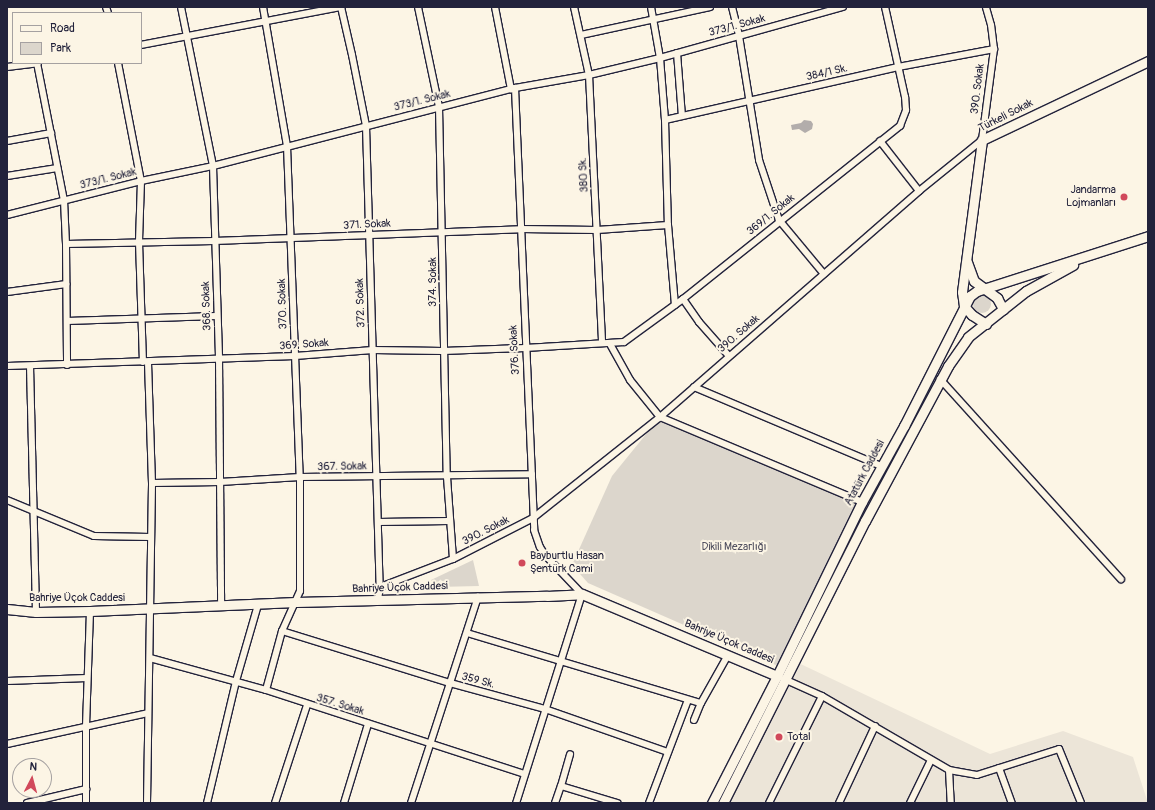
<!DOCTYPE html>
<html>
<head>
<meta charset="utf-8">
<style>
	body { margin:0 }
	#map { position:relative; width:1155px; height:810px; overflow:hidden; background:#fcf5e5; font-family:Pangolin,sans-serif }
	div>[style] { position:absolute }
	.built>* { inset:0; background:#ece5d8 }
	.green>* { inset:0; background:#dcd6cc }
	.round { border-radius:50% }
	.water>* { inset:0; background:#b2adab }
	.roads { filter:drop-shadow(1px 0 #22223b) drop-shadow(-1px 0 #22223b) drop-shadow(0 1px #22223b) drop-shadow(0 -1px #22223b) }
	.street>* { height:6px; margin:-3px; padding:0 3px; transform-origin:3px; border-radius:3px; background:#fcf5e5 }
	.secondary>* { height:9px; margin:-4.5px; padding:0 4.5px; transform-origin:4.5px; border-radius:4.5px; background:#fcf5e5 }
	.dots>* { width:11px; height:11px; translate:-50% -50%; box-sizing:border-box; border:2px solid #fcf5e5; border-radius:50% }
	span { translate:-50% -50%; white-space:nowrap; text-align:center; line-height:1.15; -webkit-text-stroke:4px #fcf5e5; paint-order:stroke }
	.street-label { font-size:11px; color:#22223b }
	.poi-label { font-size:11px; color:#22223b }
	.right { translate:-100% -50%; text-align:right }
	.left { translate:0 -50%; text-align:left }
	.park-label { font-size:11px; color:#504f5f }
	.frame { position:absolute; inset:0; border:8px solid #22223b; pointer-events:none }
	.legend { position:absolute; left:12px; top:12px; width:130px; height:52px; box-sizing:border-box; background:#fcf5e5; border:1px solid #a5a1a1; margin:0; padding:5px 7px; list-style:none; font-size:12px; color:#22223b }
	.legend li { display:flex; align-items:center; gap:8px; height:20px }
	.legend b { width:20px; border:1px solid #a5a1a1 }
	.north { position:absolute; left:12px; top:758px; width:40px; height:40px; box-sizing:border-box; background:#fcf5e5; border:1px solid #a5a1a1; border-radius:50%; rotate:6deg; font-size:11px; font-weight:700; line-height:16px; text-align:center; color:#22223b }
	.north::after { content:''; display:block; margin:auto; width:14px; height:18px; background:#d1495b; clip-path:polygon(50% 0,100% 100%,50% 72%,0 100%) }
</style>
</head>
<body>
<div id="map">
	<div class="built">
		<div style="clip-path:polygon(788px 658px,990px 754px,1063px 731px,1133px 757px,1148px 803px,711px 803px)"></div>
	</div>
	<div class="green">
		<div class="round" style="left:973px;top:295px;width:18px;height:18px"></div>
		<div style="clip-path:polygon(660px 417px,858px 501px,778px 666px,588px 583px,572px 565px,612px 476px)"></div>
		<div style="clip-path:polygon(473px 560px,479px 586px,437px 587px,431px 580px)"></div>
	</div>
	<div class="water">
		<div style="clip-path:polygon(804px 120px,811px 121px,813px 124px,812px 129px,805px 133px,799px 129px,792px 130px,791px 125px,801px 123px)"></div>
	</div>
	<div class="roads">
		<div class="street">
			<div style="left:106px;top:7px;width:6px;rotate:72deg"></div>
			<div style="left:181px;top:7px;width:162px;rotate:78.6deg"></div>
			<div style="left:213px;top:166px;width:193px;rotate:88.2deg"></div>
			<div style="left:219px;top:359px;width:248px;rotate:89.5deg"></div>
			<div style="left:263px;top:7px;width:141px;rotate:80.2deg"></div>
			<div style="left:287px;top:146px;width:331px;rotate:87.8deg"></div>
			<div style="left:300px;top:477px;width:114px;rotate:90deg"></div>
			<div style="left:300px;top:591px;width:44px;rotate:114.2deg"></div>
			<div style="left:282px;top:631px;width:61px;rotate:105.2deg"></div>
			<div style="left:341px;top:7px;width:49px;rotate:77.1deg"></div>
			<div style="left:352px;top:55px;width:72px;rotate:78.8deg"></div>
			<div style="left:366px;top:126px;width:461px;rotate:88.3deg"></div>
			<div style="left:380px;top:587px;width:13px;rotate:99deg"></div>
			<div style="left:418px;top:7px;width:102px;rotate:78.1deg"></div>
			<div style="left:439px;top:107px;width:370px;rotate:88.8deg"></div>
			<div style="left:447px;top:477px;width:82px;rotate:85.8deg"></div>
			<div style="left:495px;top:7px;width:84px;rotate:79deg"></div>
			<div style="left:574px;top:7px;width:70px;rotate:77.6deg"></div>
			<div style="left:589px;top:75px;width:268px;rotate:87.2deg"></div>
			<div style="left:651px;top:7px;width:52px;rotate:80deg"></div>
			<div style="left:660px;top:58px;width:62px;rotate:85.4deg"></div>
			<div style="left:665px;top:120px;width:105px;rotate:88.4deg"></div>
			<div style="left:668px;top:225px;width:80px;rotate:85deg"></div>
			<div style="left:732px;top:7px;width:30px;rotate:76deg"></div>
			<div style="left:739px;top:36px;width:126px;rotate:80.8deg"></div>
			<div style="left:759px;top:160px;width:63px;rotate:71.6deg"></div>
			<div style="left:779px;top:220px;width:70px;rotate:50.2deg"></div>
			<div style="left:581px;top:35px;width:132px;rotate:-12.2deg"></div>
			<div style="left:141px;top:45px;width:204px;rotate:-10.8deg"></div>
			<div style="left:677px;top:53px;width:63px;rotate:85.5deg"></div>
			<div style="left:37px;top:63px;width:140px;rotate:78.9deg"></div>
			<div style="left:64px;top:200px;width:44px;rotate:87.4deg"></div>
			<div style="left:66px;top:244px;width:121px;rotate:89.5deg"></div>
			<div style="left:118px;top:63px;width:120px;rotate:79deg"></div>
			<div style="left:141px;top:181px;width:61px;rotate:91.9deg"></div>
			<div style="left:139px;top:242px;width:120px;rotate:88.1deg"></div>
			<div style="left:7px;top:67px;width:31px;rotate:-7deg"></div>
			<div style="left:515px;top:88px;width:442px;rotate:87.5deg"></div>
			<div style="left:534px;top:530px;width:18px;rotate:71deg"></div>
			<div style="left:540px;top:547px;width:9px;rotate:58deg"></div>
			<div style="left:545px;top:555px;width:54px;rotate:46.5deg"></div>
			<div style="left:582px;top:594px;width:219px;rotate:107.5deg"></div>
			<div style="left:665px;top:120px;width:239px;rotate:-12.8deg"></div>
			<div style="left:898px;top:67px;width:98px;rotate:-10.6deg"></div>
			<div style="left:7px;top:141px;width:45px;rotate:-10.3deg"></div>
			<div style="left:880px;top:141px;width:63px;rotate:52deg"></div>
			<div style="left:7px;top:176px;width:51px;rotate:-9.1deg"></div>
			<div style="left:7px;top:215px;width:138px;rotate:-14.2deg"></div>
			<div style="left:141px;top:181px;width:74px;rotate:-11.8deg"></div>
			<div style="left:213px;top:166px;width:312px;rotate:-14.5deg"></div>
			<div style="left:515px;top:88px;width:75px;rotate:-10deg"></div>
			<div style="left:589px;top:75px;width:73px;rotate:-13.5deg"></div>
			<div style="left:660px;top:58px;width:190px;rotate:-15.6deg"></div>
			<div style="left:66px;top:244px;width:148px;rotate:-1.2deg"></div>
			<div style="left:214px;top:241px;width:307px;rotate:-2.2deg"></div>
			<div style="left:521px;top:229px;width:76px;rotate:0.8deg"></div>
			<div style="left:597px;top:230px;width:71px;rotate:-4deg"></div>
			<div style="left:7px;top:292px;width:60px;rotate:-7.7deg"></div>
			<div style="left:683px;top:299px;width:28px;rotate:55deg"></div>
			<div style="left:699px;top:322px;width:45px;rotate:48.6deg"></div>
			<div style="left:67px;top:321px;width:149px;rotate:-1.9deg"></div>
			<div style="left:610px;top:344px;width:41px;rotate:60.9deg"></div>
			<div style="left:630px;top:380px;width:48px;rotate:51deg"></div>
			<div style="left:660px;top:417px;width:219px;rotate:22.8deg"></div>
			<div style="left:7px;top:366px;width:288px;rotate:-2deg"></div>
			<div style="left:295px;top:356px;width:78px;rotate:-4.4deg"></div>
			<div style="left:373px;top:350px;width:70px;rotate:0.8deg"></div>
			<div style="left:443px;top:351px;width:82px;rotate:-2.1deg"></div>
			<div style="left:525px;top:348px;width:99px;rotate:-3.5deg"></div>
			<div style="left:624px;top:342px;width:73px;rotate:-36.1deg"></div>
			<div style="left:683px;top:299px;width:278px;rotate:-38.6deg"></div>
			<div style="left:900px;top:126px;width:17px;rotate:-69deg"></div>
			<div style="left:906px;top:110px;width:13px;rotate:-94deg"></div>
			<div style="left:905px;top:97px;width:92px;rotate:-102.5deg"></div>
			<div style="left:30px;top:366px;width:246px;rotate:88.6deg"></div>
			<div style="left:940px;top:379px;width:270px;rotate:47.9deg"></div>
			<div style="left:694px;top:387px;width:205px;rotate:22.9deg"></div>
			<div style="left:152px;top:483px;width:68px;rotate:-0.8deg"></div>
			<div style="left:220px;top:482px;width:80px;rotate:-3.6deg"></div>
			<div style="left:300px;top:477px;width:232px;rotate:-0.7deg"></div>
			<div style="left:7px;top:500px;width:94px;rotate:22.5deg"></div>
			<div style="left:94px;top:536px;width:56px;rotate:1deg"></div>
			<div style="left:378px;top:522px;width:71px;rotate:-0.8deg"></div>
			<div style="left:380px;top:587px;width:78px;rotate:-21deg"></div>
			<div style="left:453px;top:559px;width:90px;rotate:-27.1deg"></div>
			<div style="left:533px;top:518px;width:162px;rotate:-38.5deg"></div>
			<div style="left:660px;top:417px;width:344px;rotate:-41.1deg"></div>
			<div style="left:919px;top:191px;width:81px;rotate:-39deg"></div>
			<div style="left:982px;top:140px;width:92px;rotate:-82.5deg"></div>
			<div style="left:994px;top:49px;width:24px;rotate:-97deg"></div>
			<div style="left:991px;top:25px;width:19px;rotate:-106deg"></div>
			<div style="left:282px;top:631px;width:176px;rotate:17.2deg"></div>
			<div style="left:450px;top:683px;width:98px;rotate:15.3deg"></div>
			<div style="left:545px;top:709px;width:130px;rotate:19.3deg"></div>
			<div style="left:467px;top:633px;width:244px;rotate:16.7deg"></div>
			<div style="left:701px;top:703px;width:55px;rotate:-60.6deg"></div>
			<div style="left:150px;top:658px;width:120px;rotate:15.4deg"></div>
			<div style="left:266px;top:690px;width:271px;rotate:18deg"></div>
			<div style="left:784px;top:679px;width:42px;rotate:24.1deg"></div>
			<div style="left:822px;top:696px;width:147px;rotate:30.2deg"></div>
			<div style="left:949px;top:770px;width:28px;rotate:10deg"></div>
			<div style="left:977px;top:775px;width:86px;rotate:-17.6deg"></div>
			<div style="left:1059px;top:749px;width:58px;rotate:67.8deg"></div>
			<div style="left:7px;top:681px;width:80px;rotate:-2.1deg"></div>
			<div style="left:694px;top:720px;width:18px;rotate:-68deg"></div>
			<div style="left:7px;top:744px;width:144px;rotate:-12.4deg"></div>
			<div style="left:999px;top:768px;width:37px;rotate:70deg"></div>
			<div style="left:949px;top:770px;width:33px;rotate:87deg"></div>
			<div style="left:561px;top:786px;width:33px;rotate:-74deg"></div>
			<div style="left:27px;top:803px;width:61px;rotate:-13.3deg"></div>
			<div style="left:86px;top:803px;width:77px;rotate:-90deg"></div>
			<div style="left:86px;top:726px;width:115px;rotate:-88deg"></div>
			<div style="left:147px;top:803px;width:320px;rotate:-89.1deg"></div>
			<div style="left:152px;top:483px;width:121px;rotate:-91.9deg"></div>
			<div style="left:207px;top:803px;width:125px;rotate:-76.6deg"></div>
			<div style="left:236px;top:681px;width:79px;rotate:-73.9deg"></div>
			<div style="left:275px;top:803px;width:103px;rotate:-71.9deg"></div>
			<div style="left:344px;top:803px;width:83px;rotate:-73.1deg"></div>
			<div style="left:411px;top:803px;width:217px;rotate:-72deg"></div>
			<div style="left:555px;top:803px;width:18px;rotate:-71deg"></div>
			<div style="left:561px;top:786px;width:59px;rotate:16.9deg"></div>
			<div style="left:649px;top:803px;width:110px;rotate:-69.3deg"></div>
			<div style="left:769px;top:803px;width:119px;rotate:-63.6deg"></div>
			<div style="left:839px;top:803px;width:85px;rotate:-64.9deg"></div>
			<div style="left:910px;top:803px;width:48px;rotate:-64deg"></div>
		</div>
		<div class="secondary">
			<div style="left:967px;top:262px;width:20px;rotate:70deg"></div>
			<div style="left:974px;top:281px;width:29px;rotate:36deg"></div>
			<div style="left:997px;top:298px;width:13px;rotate:61deg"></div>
			<div style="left:986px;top:324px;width:17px;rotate:-147deg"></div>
			<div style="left:972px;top:315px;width:12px;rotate:-132deg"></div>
			<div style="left:964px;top:306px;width:14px;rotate:-98deg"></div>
			<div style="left:962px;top:292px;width:153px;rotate:-82.5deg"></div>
			<div style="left:982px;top:140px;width:184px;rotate:-25.4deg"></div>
			<div style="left:7px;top:609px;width:29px;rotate:6deg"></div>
			<div style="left:36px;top:612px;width:54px;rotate:-1.1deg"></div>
			<div style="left:90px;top:611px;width:206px;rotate:-2.5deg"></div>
			<div style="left:296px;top:602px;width:251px;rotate:-1.4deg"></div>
			<div style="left:547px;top:596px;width:35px;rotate:-3deg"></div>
			<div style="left:582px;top:594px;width:212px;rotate:22.8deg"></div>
			<div style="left:712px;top:803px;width:143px;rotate:-62.9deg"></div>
			<div style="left:777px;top:676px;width:194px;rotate:-64deg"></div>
			<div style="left:862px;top:502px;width:87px;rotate:-61.1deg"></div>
			<div style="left:904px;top:426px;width:146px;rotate:-63.1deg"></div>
			<div style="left:970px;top:296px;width:9px;rotate:-36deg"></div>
			<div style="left:977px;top:291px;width:180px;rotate:-17.8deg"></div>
			<div style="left:723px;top:803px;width:316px;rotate:-63.3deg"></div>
			<div style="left:865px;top:521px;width:176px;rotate:-61.8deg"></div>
			<div style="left:948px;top:366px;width:35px;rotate:-55deg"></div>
			<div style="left:968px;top:337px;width:74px;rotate:-38.4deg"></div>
			<div style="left:1026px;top:291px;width:54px;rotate:-29deg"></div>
		</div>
	</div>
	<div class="dots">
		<div style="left:1124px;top:197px;background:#d1495b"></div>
		<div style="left:522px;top:563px;background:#d1495b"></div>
		<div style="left:779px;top:737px;background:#d1495b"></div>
	</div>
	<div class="street-label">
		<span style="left:737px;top:26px;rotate:-15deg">373/1. Sokak</span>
		<span style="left:827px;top:73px;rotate:-13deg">384/1 Sk.</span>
		<span style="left:978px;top:89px;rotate:-83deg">390. Sokak</span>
		<span style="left:422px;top:101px;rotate:-14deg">373/1. Sokak</span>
		<span style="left:1006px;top:116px;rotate:-27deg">Türkeli Sokak</span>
		<span style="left:584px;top:175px;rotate:-93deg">380 Sk.</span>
		<span style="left:108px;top:179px;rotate:-14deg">373/1. Sokak</span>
		<span style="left:771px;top:215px;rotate:-39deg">369/1. Sokak</span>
		<span style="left:367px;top:225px;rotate:-3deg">371. Sokak</span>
		<span style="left:433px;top:282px;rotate:-90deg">374. Sokak</span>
		<span style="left:361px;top:303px;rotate:-92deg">372. Sokak</span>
		<span style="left:283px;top:304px;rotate:-92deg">370. Sokak</span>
		<span style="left:207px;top:306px;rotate:-92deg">368. Sokak</span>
		<span style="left:739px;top:334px;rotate:-41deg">390. Sokak</span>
		<span style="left:304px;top:345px;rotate:-4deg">369. Sokak</span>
		<span style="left:515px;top:350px;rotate:-93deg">376. Sokak</span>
		<span style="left:342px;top:467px;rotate:-1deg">367. Sokak</span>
		<span style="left:865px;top:473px;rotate:-62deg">Atatürk Caddesi</span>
		<span style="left:486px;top:531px;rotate:-27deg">390. Sokak</span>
		<span style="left:400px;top:588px;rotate:-2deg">Bahriye Üçok Caddesi</span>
		<span style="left:77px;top:598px">Bahriye Üçok Caddesi</span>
		<span style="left:729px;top:642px;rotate:23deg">Bahriye Üçok Caddesi</span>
		<span style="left:478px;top:681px;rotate:15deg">359 Sk.</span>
		<span style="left:340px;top:705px;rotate:17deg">357. Sokak</span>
	</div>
	<div class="poi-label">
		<span class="right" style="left:1116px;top:197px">Jandarma<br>Lojmanları</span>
		<span class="left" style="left:530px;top:563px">Bayburtlu Hasan<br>Şentürk Cami</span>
		<span class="left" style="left:787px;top:737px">Total</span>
	</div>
	<div class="park-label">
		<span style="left:734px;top:547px">Dikili Mezarlığı</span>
	</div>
	<div class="frame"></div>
	<ul class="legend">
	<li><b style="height:5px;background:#fcf5e5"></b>Road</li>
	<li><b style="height:11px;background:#dcd6cc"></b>Park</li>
	</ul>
	<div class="north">N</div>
</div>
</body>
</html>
